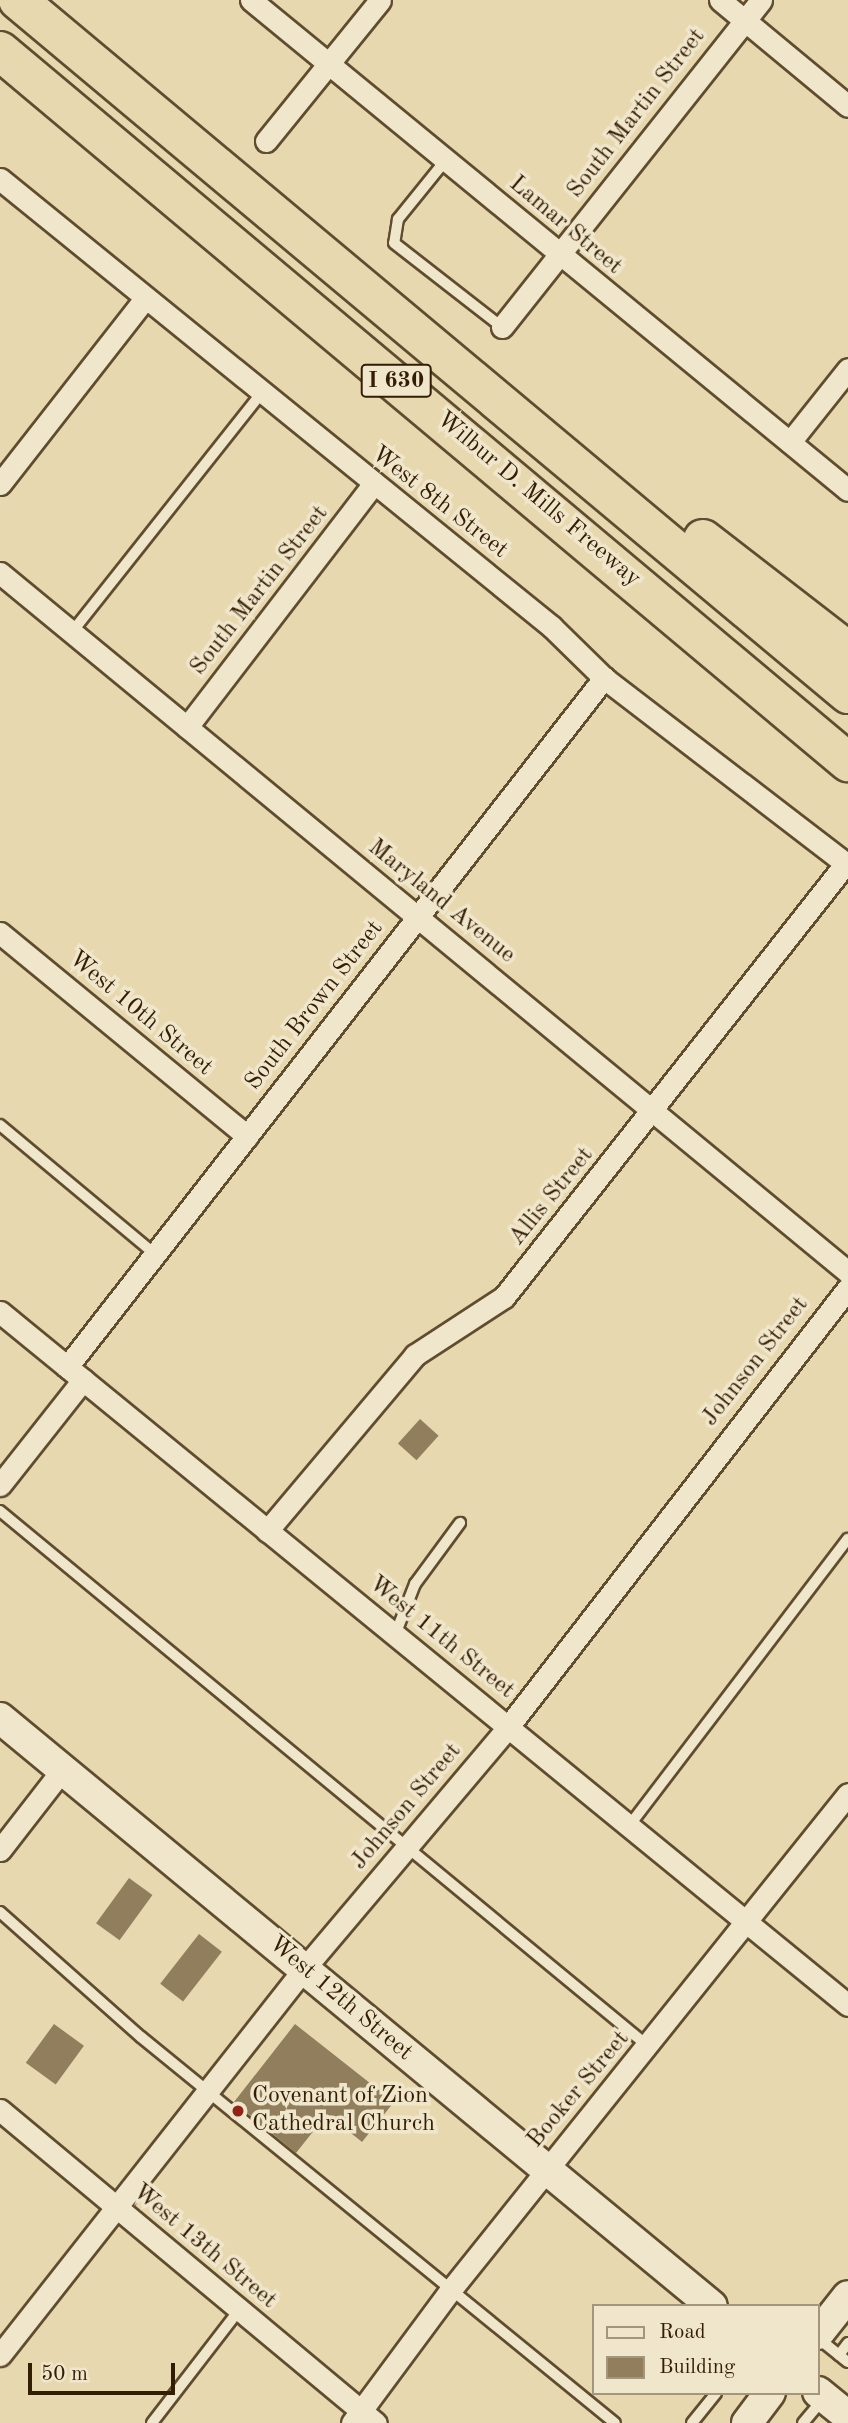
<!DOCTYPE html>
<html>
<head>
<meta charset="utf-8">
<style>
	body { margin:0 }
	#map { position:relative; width:848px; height:2423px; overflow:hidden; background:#e8d8b0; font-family:"Old Standard TT",serif }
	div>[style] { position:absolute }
	.building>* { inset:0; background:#917e5d; transform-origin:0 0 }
	.roads { filter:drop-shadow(2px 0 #604c2f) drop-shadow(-2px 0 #604c2f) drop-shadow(0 2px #604c2f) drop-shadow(0 -2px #604c2f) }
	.lane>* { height:10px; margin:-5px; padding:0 5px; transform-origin:5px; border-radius:5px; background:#f0e6cc }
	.street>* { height:21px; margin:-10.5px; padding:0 10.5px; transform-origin:10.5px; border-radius:10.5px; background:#f0e6cc }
	.secondary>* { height:30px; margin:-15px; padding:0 15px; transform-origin:15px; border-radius:15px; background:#f0e6cc }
	.highway>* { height:38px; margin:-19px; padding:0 19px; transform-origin:19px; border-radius:19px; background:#e8d8b0 }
	.dots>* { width:19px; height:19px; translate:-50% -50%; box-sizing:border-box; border:4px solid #f0e6cc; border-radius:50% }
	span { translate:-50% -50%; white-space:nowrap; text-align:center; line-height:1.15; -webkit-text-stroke:7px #f0e6cc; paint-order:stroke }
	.shield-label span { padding:2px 5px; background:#f0e6cc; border:2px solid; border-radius:5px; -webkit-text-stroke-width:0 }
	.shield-label { font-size:23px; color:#331d04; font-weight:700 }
	.street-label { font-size:24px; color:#331d04 }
	.poi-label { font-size:24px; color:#331d04 }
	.left { translate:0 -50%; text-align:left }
	.legend { position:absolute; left:592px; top:2304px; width:228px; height:91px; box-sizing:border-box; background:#f0e6cc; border:2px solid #a4967c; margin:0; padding:9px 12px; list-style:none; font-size:21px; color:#331d04 }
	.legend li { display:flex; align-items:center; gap:14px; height:35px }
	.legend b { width:35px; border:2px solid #a4967c }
	.scale { position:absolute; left:28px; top:2363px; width:147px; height:32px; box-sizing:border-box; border:4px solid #331d04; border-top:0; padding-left:9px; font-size:21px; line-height:24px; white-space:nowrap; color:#331d04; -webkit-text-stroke:5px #f0e6cc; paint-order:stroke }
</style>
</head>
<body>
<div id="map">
	<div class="building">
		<div style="left:420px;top:1419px;width:25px;height:33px;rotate:42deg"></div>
		<div style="left:129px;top:1878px;width:29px;height:56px;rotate:36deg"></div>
		<div style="left:199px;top:1934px;width:29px;height:63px;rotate:38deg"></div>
		<div style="left:54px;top:2024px;width:37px;height:48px;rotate:36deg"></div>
		<div style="clip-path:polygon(295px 2024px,394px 2102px,362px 2142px,327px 2114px,296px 2153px,234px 2102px)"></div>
	</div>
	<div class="roads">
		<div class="lane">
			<div style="left:445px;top:161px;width:75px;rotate:129deg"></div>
			<div style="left:398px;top:219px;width:24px;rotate:99deg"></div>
			<div style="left:394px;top:243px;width:137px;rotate:37.9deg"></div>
			<div style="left:72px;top:632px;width:306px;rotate:-51.6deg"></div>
			<div style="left:0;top:1125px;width:202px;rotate:39.8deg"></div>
			<div style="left:0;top:1511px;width:842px;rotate:39.55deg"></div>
			<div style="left:395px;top:1635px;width:55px;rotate:-68.6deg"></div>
			<div style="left:415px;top:1584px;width:76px;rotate:-53.6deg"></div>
			<div style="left:629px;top:1826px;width:361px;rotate:-52.7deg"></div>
			<div style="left:0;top:1912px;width:188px;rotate:41.6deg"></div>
			<div style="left:141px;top:2037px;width:611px;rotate:39.16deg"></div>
			<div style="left:818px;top:2338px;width:38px;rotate:39deg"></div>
			<div style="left:839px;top:2355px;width:15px;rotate:-53deg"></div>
			<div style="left:152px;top:2423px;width:143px;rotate:-52.4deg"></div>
			<div style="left:692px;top:2423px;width:38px;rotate:-51deg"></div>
			<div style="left:803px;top:2423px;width:33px;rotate:-50deg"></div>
		</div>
		<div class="street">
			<div style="left:251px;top:0;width:772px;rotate:39.38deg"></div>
			<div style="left:720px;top:0;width:166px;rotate:39.6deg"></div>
			<div style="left:266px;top:141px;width:181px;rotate:-51deg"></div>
			<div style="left:0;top:179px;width:711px;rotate:39.06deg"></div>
			<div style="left:552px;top:627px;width:73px;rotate:44.4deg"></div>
			<div style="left:604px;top:678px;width:307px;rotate:37.5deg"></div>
			<div style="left:502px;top:327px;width:417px;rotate:-51.6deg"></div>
			<div style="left:790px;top:442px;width:93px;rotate:-51.5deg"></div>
			<div style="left:0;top:484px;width:234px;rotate:-52deg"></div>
			<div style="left:0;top:573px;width:1099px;rotate:39.5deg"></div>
			<div style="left:187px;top:727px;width:305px;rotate:-52.5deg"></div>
			<div style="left:0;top:933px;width:320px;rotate:39.4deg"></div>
			<div style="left:0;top:1312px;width:1095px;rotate:39.26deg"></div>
			<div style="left:67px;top:1367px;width:874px;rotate:-52.07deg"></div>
			<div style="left:0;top:1485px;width:134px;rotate:-51.7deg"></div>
			<div style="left:267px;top:1531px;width:230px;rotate:-49.9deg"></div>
			<div style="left:415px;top:1355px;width:106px;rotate:-33.1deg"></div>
			<div style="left:504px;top:1297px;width:553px;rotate:-51.76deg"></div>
			<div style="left:0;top:1850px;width:101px;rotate:-52.2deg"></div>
			<div style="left:0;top:2110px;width:489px;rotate:39.8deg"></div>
			<div style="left:0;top:2355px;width:490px;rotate:-51.8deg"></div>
			<div style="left:303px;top:1970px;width:318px;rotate:-49.8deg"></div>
			<div style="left:508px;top:1727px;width:555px;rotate:-52.24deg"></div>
			<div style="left:352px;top:2423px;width:163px;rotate:-53.5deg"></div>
			<div style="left:449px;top:2292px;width:638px;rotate:-51.3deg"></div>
		</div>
		<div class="secondary">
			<div style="left:0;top:1718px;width:923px;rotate:39.55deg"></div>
			<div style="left:818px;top:2334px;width:48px;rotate:-51.7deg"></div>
			<div style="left:818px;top:2392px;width:38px;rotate:39deg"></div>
			<div style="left:747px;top:2423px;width:38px;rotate:-53deg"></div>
		</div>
		<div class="highway">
			<div style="left:18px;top:0;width:1082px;rotate:39.9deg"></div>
			<div style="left:0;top:51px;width:1107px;rotate:39.98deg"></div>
			<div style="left:703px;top:539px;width:183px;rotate:37.7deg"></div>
		</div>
	</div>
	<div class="dots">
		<div style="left:238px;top:2111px;background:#8f2418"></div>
	</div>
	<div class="shield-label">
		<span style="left:396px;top:381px">I 630</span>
	</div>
	<div class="street-label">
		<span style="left:637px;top:114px;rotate:-52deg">South Martin Street</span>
		<span style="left:565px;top:226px;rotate:40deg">Lamar Street</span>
		<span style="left:538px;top:500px;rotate:40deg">Wilbur D. Mills Freeway</span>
		<span style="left:439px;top:503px;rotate:38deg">West 8th Street</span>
		<span style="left:260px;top:591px;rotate:-52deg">South Martin Street</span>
		<span style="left:441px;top:902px;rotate:39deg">Maryland Avenue</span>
		<span style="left:315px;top:1006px;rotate:-52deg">South Brown Street</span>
		<span style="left:140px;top:1014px;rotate:40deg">West 10th Street</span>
		<span style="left:552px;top:1197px;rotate:-51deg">Allis Street</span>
		<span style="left:756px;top:1362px;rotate:-52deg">Johnson Street</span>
		<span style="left:441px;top:1638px;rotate:39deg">West 11th Street</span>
		<span style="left:407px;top:1807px;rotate:-50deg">Johnson Street</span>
		<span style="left:340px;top:1999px;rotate:40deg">West 12th Street</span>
		<span style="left:579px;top:2090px;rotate:-50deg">Booker Street</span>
		<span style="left:204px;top:2247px;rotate:40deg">West 13th Street</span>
	</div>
	<div class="poi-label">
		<span class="left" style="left:252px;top:2111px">Covenant of Zion<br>Cathedral Church</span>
	</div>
	<ul class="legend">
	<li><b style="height:9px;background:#f0e6cc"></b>Road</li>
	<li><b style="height:19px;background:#917e5d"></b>Building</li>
	</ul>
	<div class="scale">50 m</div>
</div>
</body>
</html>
